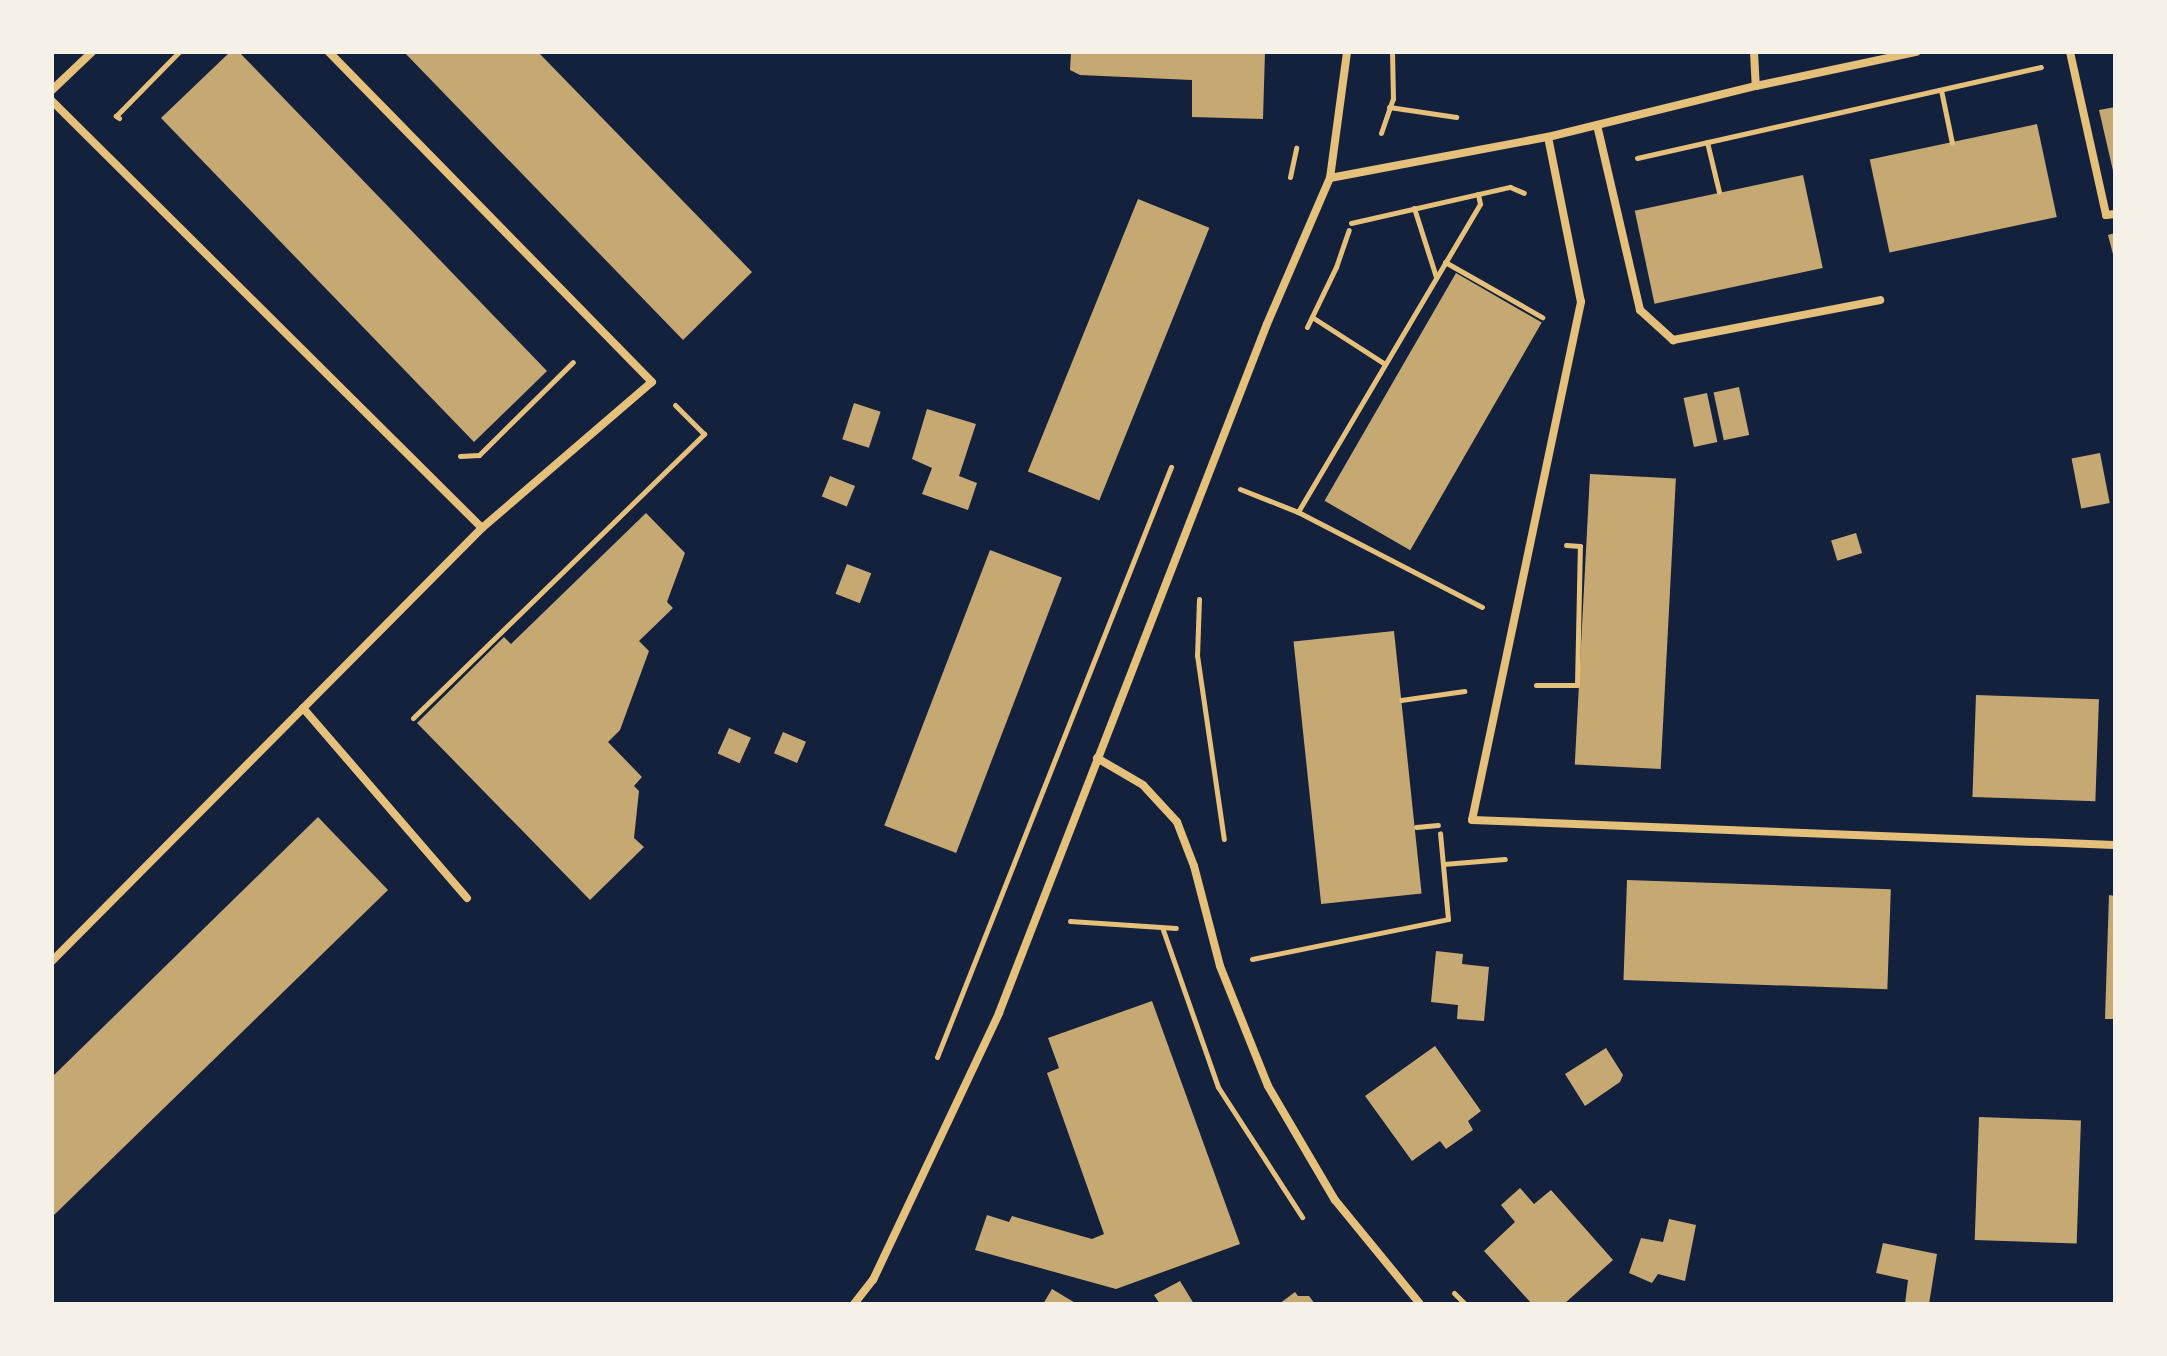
<!DOCTYPE html>
<html>
<head>
<meta charset="utf-8">
<style>
	body { margin:0 }
	#map { position:relative; width:2167px; height:1356px; overflow:hidden; background:#14213d; font-family:"Noto Sans",sans-serif }
	div>[style] { position:absolute }
	.building>* { inset:0; background:#c6a872; transform-origin:0 0 }
	.path>* { height:5px; margin:-2.5px; padding:0 2.5px; transform-origin:2.5px; border-radius:2.5px; background:#e5c07b }
	.minor>* { height:8px; margin:-4px; padding:0 4px; transform-origin:4px; border-radius:4px; background:#e5c07b }
	span { translate:-50% -50%; white-space:nowrap; text-align:center; line-height:1.15; -webkit-text-stroke:6px #f6f1e7; paint-order:stroke }
	.frame { position:absolute; inset:0; border:54px solid #f6f1e7; pointer-events:none }
</style>
</head>
<body>
<div id="map">
	<div class="building">
		<div style="clip-path:polygon(230px 52px,239px 52px,547px 371px,474px 442px,161px 118px)"></div>
		<div style="clip-path:polygon(404px 52px,538px 52px,752px 272px,683px 340px)"></div>
		<div style="clip-path:polygon(1071px 52px,1265px 52px,1263px 119px,1192px 117px,1192px 80px,1080px 75px,1070px 70px)"></div>
		<div style="clip-path:polygon(2115px 107px,2115px 175px,2114px 175px,2099px 110px)"></div>
		<div style="left:2037px;top:124px;width:95px;height:171px;rotate:78deg"></div>
		<div style="left:1803px;top:175px;width:95px;height:172px;rotate:78deg"></div>
		<div style="left:1138px;top:199px;width:77px;height:294px;rotate:22deg"></div>
		<div style="clip-path:polygon(2115px 233px,2115px 258px,2114px 258px,2108px 235px)"></div>
		<div style="left:1456px;top:273px;width:99px;height:263px;rotate:30deg"></div>
		<div style="left:1739px;top:387px;width:49px;height:26px;rotate:78deg"></div>
		<div style="left:1707px;top:393px;width:50px;height:24px;rotate:78deg"></div>
		<div style="left:854px;top:403px;width:28px;height:38px;rotate:18deg"></div>
		<div style="clip-path:polygon(927px 409px,976px 424px,959px 476px,977px 483px,968px 510px,922px 494px,932px 468px,912px 459px)"></div>
		<div style="left:2100px;top:453px;width:51px;height:29px;rotate:79deg"></div>
		<div style="left:1590px;top:474px;width:86px;height:291px;rotate:3deg"></div>
		<div style="left:830px;top:476px;width:27px;height:22px;rotate:22deg"></div>
		<div style="clip-path:polygon(646px 513px,685px 553px,667px 602px,673px 608px,639px 641px,649px 651px,620px 730px,608px 742px,642px 777px,634px 786px,639px 791px,634px 838px,644px 847px,590px 900px,417px 723px,504px 637px,511px 644px)"></div>
		<div style="left:1856px;top:533px;width:21px;height:26px;rotate:73deg"></div>
		<div style="left:990px;top:550px;width:77px;height:295px;rotate:21deg"></div>
		<div style="left:847px;top:564px;width:26px;height:32px;rotate:21deg"></div>
		<div style="left:1394px;top:631px;width:264px;height:101px;rotate:84deg"></div>
		<div style="left:1976px;top:695px;width:123px;height:102px;rotate:2deg"></div>
		<div style="left:729px;top:728px;width:24px;height:28px;rotate:24deg"></div>
		<div style="left:783px;top:732px;width:25px;height:23px;rotate:23deg"></div>
		<div style="clip-path:polygon(318px 817px,388px 890px,52px 1217px,52px 1077px)"></div>
		<div style="left:1627px;top:880px;width:264px;height:100px;rotate:2deg"></div>
		<div style="clip-path:polygon(2109px 895px,2115px 896px,2115px 1019px,2105px 1019px)"></div>
		<div style="clip-path:polygon(1436px 951px,1463px 954px,1462px 964px,1489px 967px,1484px 1021px,1457px 1019px,1458px 1005px,1431px 1002px)"></div>
		<div style="clip-path:polygon(1152px 1001px,1240px 1244px,1116px 1289px,975px 1250px,987px 1215px,1009px 1222px,1012px 1216px,1092px 1239px,1104px 1234px,1047px 1073px,1059px 1068px,1048px 1038px)"></div>
		<div style="clip-path:polygon(1435px 1046px,1481px 1111px,1468px 1121px,1473px 1130px,1446px 1149px,1440px 1141px,1412px 1161px,1365px 1096px)"></div>
		<div style="clip-path:polygon(1606px 1048px,1623px 1075px,1620px 1082px,1585px 1106px,1565px 1074px)"></div>
		<div style="left:1979px;top:1117px;width:102px;height:123px;rotate:2deg"></div>
		<div style="clip-path:polygon(1520px 1188px,1534px 1204px,1551px 1190px,1613px 1260px,1564px 1304px,1532px 1304px,1484px 1251px,1515px 1222px,1501px 1205px)"></div>
		<div style="clip-path:polygon(1669px 1219px,1696px 1225px,1685px 1281px,1658px 1274px,1652px 1283px,1629px 1273px,1641px 1238px,1663px 1242px)"></div>
		<div style="clip-path:polygon(1883px 1243px,1937px 1254px,1929px 1304px,1905px 1304px,1908px 1280px,1876px 1273px)"></div>
		<div style="clip-path:polygon(1180px 1281px,1194px 1304px,1160px 1304px,1154px 1295px)"></div>
		<div style="clip-path:polygon(1052px 1289px,1077px 1304px,1043px 1304px)"></div>
		<div style="clip-path:polygon(1295px 1292px,1298px 1296px,1309px 1296px,1315px 1304px,1279px 1304px)"></div>
	</div>
	<div class="path">
		<div style="left:1941px;top:90px;width:54px;rotate:78.3deg"></div>
		<div style="left:1389px;top:107px;width:68px;rotate:8.5deg"></div>
		<div style="left:119px;top:118px;width:4px;rotate:-146deg"></div>
		<div style="left:116px;top:116px;width:90px;rotate:-45.5deg"></div>
		<div style="left:1381px;top:133px;width:36px;rotate:-71deg"></div>
		<div style="left:1393px;top:99px;width:47px;rotate:-91.2deg"></div>
		<div style="left:1707px;top:142px;width:51px;rotate:76.5deg"></div>
		<div style="left:1637px;top:158px;width:414px;rotate:-12.7deg"></div>
		<div style="left:1290px;top:177px;width:30px;rotate:-78deg"></div>
		<div style="left:1510px;top:187px;width:15px;rotate:23deg"></div>
		<div style="left:1478px;top:194px;width:10px;rotate:79deg"></div>
		<div style="left:1480px;top:204px;width:358px;rotate:120.6deg"></div>
		<div style="left:1298px;top:512px;width:207px;rotate:27.3deg"></div>
		<div style="left:1414px;top:208px;width:72px;rotate:72.3deg"></div>
		<div style="left:1351px;top:223px;width:163px;rotate:-12.8deg"></div>
		<div style="left:1445px;top:262px;width:112px;rotate:29.6deg"></div>
		<div style="left:1312px;top:317px;width:87px;rotate:32.8deg"></div>
		<div style="left:1307px;top:327px;width:67px;rotate:-64.2deg"></div>
		<div style="left:1336px;top:267px;width:39px;rotate:-71deg"></div>
		<div style="left:460px;top:456px;width:19px;rotate:-3deg"></div>
		<div style="left:479px;top:455px;width:132px;rotate:-44.7deg"></div>
		<div style="left:1240px;top:489px;width:62px;rotate:21.6deg"></div>
		<div style="left:1199px;top:599px;width:56px;rotate:92deg"></div>
		<div style="left:1197px;top:655px;width:186px;rotate:81.7deg"></div>
		<div style="left:1536px;top:685px;width:41px"></div>
		<div style="left:1577px;top:685px;width:139px;rotate:-88.8deg"></div>
		<div style="left:1580px;top:546px;width:14px;rotate:-176deg"></div>
		<div style="left:1401px;top:700px;width:64px;rotate:-8.1deg"></div>
		<div style="left:413px;top:718px;width:407px;rotate:-44.3deg"></div>
		<div style="left:704px;top:434px;width:41px;rotate:-135deg"></div>
		<div style="left:1416px;top:827px;width:22px;rotate:-5deg"></div>
		<div style="left:1443px;top:864px;width:62px;rotate:-4.6deg"></div>
		<div style="left:1070px;top:921px;width:106px;rotate:3.8deg"></div>
		<div style="left:1163px;top:930px;width:166px;rotate:70.7deg"></div>
		<div style="left:1218px;top:1087px;width:155px;rotate:57.1deg"></div>
		<div style="left:1252px;top:959px;width:200px;rotate:-11.5deg"></div>
		<div style="left:1448px;top:919px;width:86px;rotate:-95.3deg"></div>
		<div style="left:937px;top:1057px;width:635px;rotate:-68.37deg"></div>
		<div style="left:1454px;top:1293px;width:16px;rotate:45deg"></div>
	</div>
	<div class="minor">
		<div style="left:1754px;top:52px;width:34px;rotate:87deg"></div>
		<div style="left:2070px;top:52px;width:167px;rotate:77.5deg"></div>
		<div style="left:2106px;top:215px;width:9px;rotate:-6deg"></div>
		<div style="left:52px;top:90px;width:55px;rotate:-43.5deg"></div>
		<div style="left:52px;top:101px;width:606px;rotate:44.8deg"></div>
		<div style="left:1597px;top:125px;width:190px;rotate:76.9deg"></div>
		<div style="left:1640px;top:310px;width:45px;rotate:42.3deg"></div>
		<div style="left:1673px;top:340px;width:211px;rotate:-10.9deg"></div>
		<div style="left:1548px;top:137px;width:168px;rotate:78.7deg"></div>
		<div style="left:1581px;top:302px;width:529px;rotate:101.88deg"></div>
		<div style="left:1472px;top:820px;width:643px;rotate:2.23deg"></div>
		<div style="left:1330px;top:178px;width:222px;rotate:-10.7deg"></div>
		<div style="left:1548px;top:137px;width:214px;rotate:-13.8deg"></div>
		<div style="left:1756px;top:86px;width:164px;rotate:-12deg"></div>
		<div style="left:303px;top:708px;width:251px;rotate:49.2deg"></div>
		<div style="left:1097px;top:758px;width:53px;rotate:30.4deg"></div>
		<div style="left:1143px;top:785px;width:50px;rotate:47.4deg"></div>
		<div style="left:1177px;top:822px;width:47px;rotate:68.9deg"></div>
		<div style="left:1194px;top:866px;width:103px;rotate:75.4deg"></div>
		<div style="left:1220px;top:966px;width:129px;rotate:68.2deg"></div>
		<div style="left:1268px;top:1086px;width:132px;rotate:59.6deg"></div>
		<div style="left:1335px;top:1200px;width:134px;rotate:50.7deg"></div>
		<div style="left:52px;top:961px;width:610px;rotate:-45.2deg"></div>
		<div style="left:482px;top:528px;width:224px;rotate:-40.7deg"></div>
		<div style="left:652px;top:382px;width:462px;rotate:-134.4deg"></div>
		<div style="left:854px;top:1304px;width:31px;rotate:-52deg"></div>
		<div style="left:873px;top:1280px;width:295px;rotate:-64.7deg"></div>
		<div style="left:999px;top:1013px;width:739px;rotate:-68.75deg"></div>
		<div style="left:1267px;top:324px;width:159px;rotate:-66.7deg"></div>
		<div style="left:1330px;top:178px;width:127px;rotate:-82.3deg"></div>
	</div>
	<div class="frame"></div>
</div>
</body>
</html>
